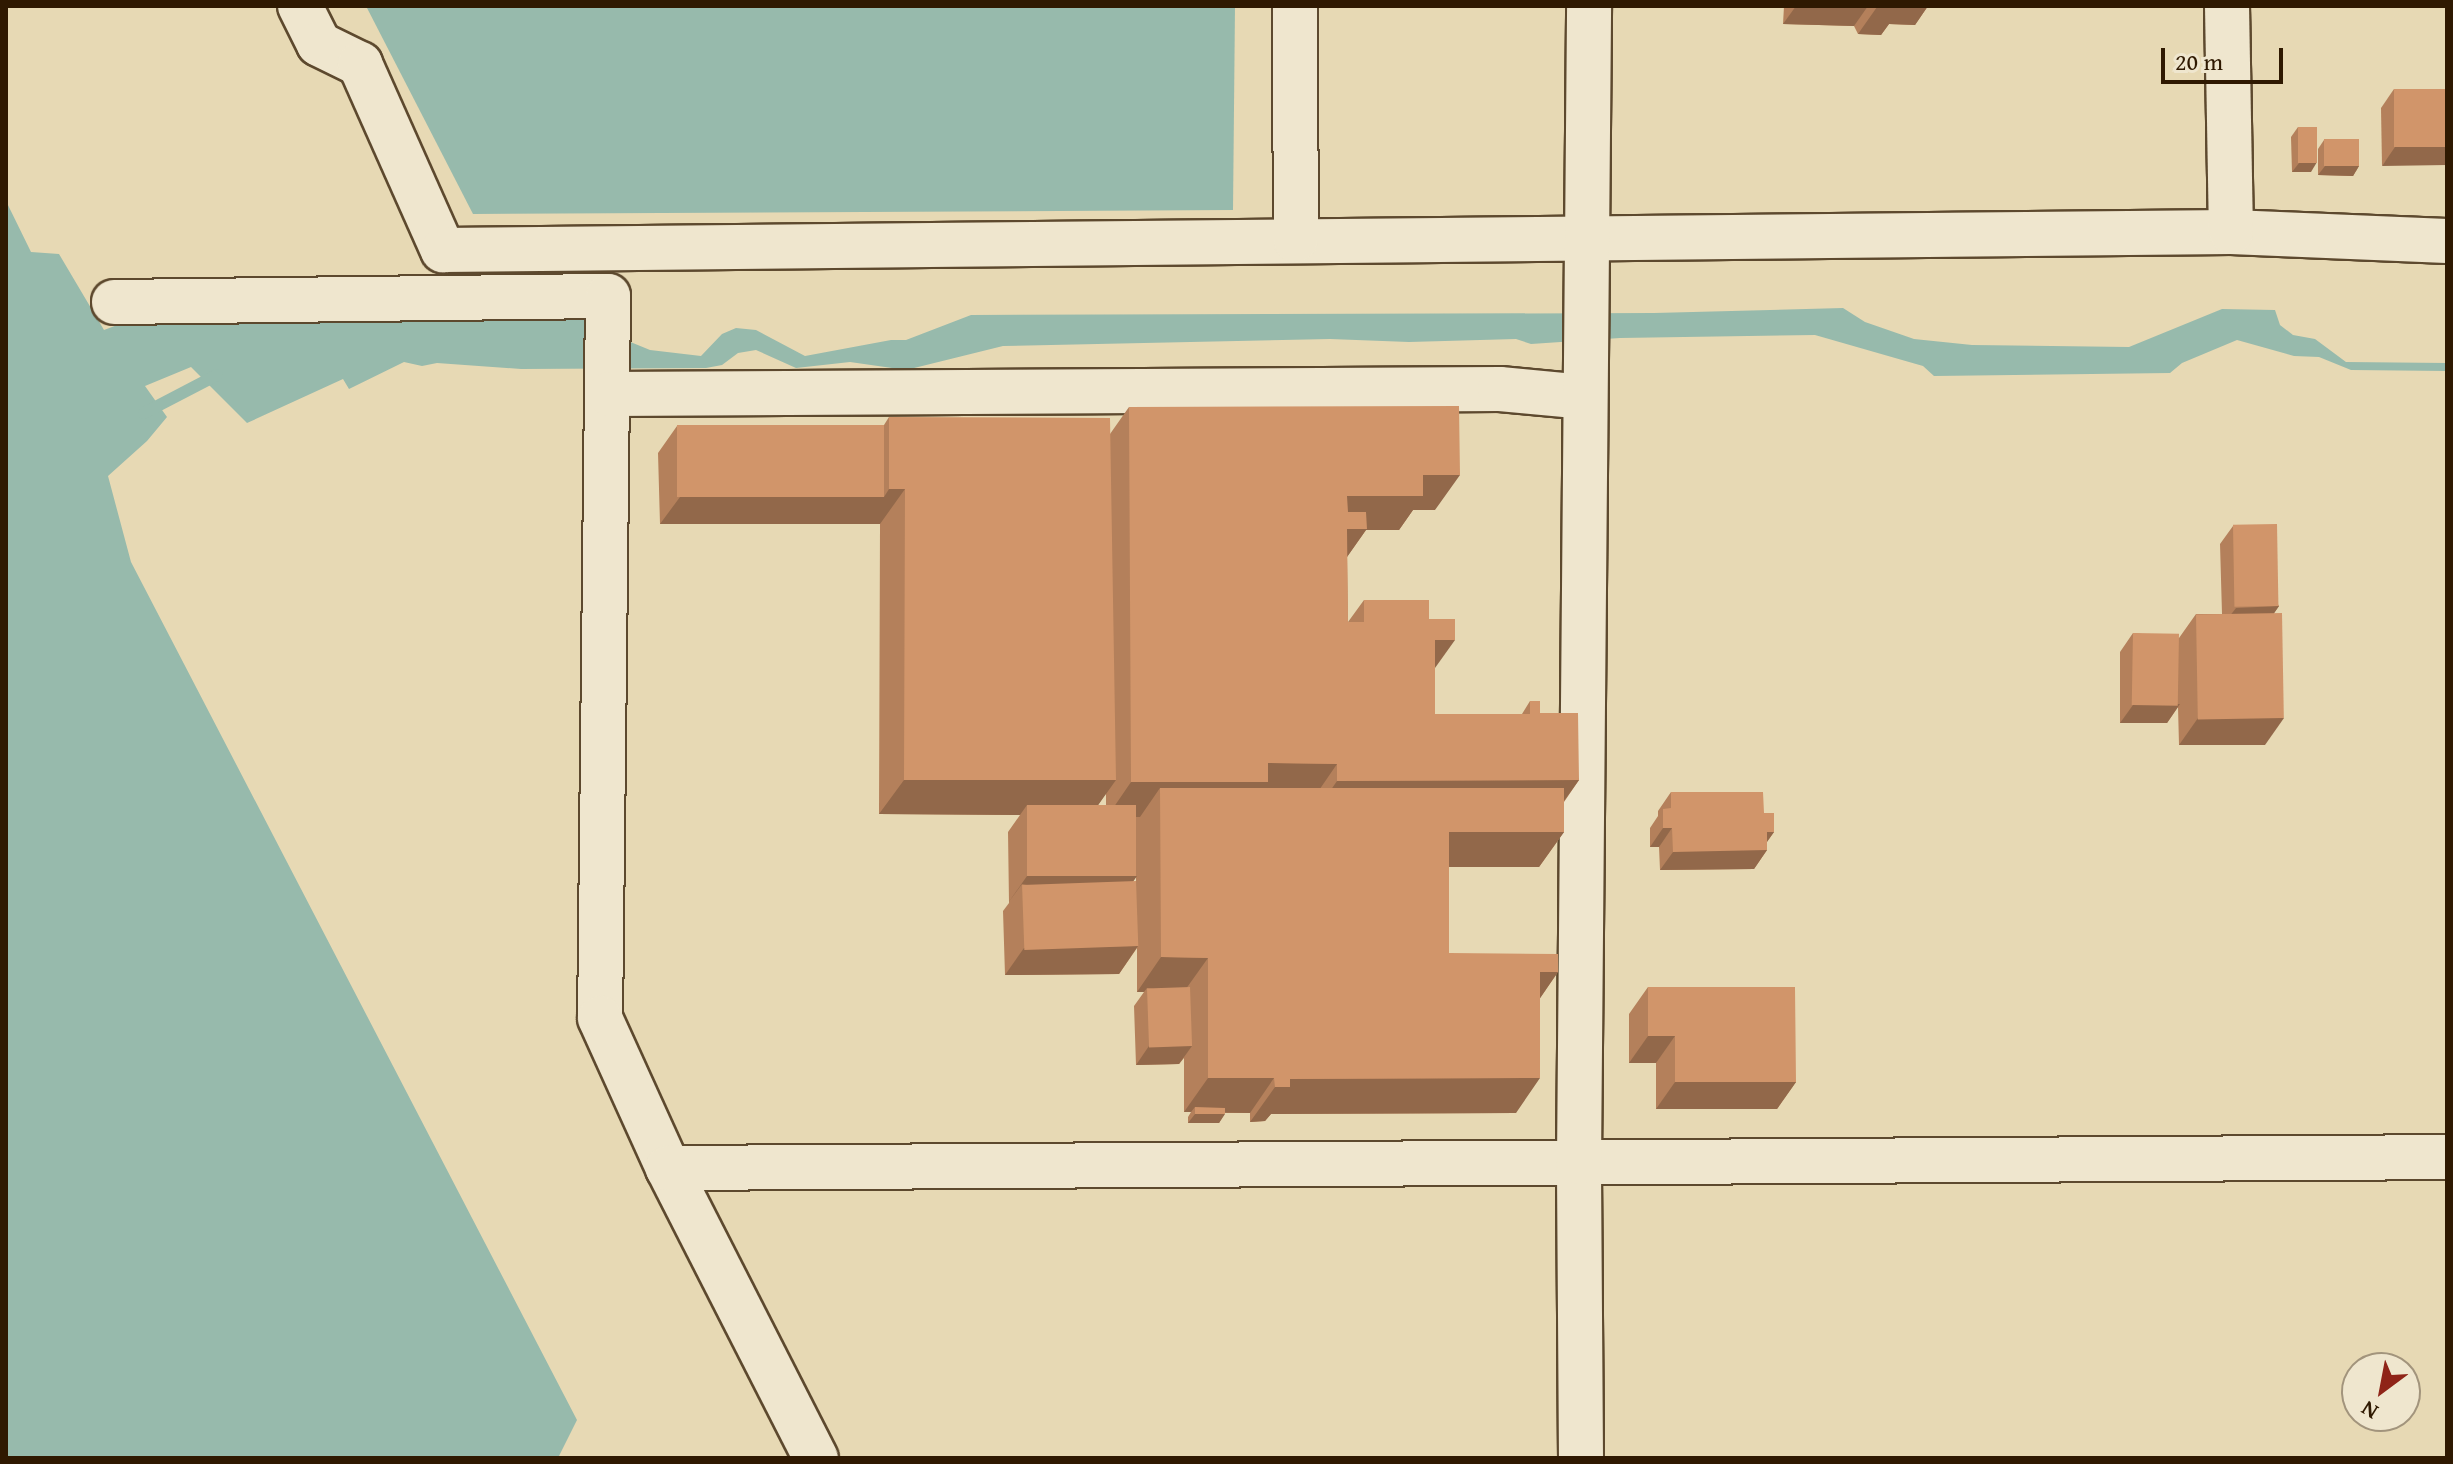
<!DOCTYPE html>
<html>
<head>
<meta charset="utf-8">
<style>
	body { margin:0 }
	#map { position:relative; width:2453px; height:1464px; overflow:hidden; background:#e7d9b4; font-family:"Gentium Book Plus",serif }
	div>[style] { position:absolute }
	.water>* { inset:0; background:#97baac }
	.stream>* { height:12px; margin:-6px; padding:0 6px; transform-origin:6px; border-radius:6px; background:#97baac }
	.roads { filter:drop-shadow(2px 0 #5d492e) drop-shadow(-2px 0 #5d492e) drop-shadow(0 2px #5d492e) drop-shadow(0 -2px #5d492e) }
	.minor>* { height:44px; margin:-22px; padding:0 22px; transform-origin:22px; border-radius:22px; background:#efe6ce }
	.wall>* { inset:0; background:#b4805b }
	.shaded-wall>* { inset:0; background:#92684a }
	.building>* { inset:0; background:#d1956a; transform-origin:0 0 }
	span { translate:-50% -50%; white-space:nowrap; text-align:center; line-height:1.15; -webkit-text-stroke:6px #efe6ce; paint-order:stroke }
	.frame { position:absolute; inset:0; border:8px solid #2f1901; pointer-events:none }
	.north { position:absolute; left:2341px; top:1352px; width:80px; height:80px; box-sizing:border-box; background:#efe6ce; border:2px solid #a2947c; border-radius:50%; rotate:212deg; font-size:22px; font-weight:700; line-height:32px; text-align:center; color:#2f1901 }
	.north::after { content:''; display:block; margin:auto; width:28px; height:36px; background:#8f2418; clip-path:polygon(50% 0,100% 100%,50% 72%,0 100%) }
	.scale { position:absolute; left:2161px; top:48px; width:122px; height:36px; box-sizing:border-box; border:4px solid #2f1901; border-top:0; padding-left:10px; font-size:24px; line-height:28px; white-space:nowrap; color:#2f1901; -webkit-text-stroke:6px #efe6ce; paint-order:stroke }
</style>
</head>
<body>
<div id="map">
	<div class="water">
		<div style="clip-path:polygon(366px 6px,1235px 6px,1233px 210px,473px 214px)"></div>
		<div style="clip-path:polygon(6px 201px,31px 252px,59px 254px,104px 330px,144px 315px,620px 313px,628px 341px,650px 350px,701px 356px,722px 334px,736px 328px,756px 330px,805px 356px,891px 340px,906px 340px,971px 315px,1654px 313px,1843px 308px,1865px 322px,1914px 339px,1972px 345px,2129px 347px,2222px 309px,2275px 310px,2280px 325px,2293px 335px,2315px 339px,2346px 362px,2447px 363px,2447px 371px,2351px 370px,2319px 357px,2294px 356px,2237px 340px,2182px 363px,2170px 373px,1934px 376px,1923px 366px,1815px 335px,1620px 338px,1531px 344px,1516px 339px,1409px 342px,1330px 339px,1003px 346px,906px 370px,850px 362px,796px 368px,756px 350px,738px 353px,722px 365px,706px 368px,521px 369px,437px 363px,422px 366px,404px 362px,349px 389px,343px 379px,247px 423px,191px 367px,145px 386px,167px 417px,147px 441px,108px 476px,131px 562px,577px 1420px,558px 1458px,6px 1458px)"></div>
	</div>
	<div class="stream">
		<div style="left:144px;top:413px;width:82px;rotate:-27.5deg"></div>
	</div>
	<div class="roads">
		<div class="minor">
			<div style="left:300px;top:6px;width:42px;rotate:63.4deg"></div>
			<div style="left:319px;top:44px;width:46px;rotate:26deg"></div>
			<div style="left:360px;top:64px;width:204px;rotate:66deg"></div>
			<div style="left:443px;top:250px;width:1788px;rotate:-0.58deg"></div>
			<div style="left:2231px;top:232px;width:216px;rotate:2.4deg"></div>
			<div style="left:1295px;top:6px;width:234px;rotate:89.8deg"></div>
			<div style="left:2227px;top:6px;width:226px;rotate:89deg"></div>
			<div style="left:114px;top:302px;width:494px;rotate:-0.7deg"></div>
			<div style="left:608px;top:296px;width:722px;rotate:90.63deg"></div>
			<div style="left:600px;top:1018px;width:165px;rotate:65.6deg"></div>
			<div style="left:668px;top:1168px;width:326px;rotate:63deg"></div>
			<div style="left:610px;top:394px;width:890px;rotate:-0.32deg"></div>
			<div style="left:1500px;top:389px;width:84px;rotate:5.4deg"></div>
			<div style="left:668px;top:1168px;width:1779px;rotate:-0.35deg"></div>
			<div style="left:1581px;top:1458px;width:296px;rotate:-90.4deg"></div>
			<div style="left:1579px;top:1162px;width:1156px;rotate:-89.5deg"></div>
		</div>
	</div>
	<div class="wall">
		<div style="clip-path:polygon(1784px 6px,1928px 6px,1915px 25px,1889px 24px,1881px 35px,1858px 34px,1854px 26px,1783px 24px)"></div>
		<div style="clip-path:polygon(2394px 89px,2447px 89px,2382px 166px,2381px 108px)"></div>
		<div style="clip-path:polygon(2298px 127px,2311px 172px,2292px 172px,2291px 137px)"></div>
		<div style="clip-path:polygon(2324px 140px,2359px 166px,2353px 176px,2318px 175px,2318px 149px)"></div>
		<div style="clip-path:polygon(evenodd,1129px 407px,1435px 510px,1413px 510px,1399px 530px,1366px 530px,1347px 557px,1348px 622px,1364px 600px,1429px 619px,1435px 668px,1435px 714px,1522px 714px,1530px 701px,1540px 713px,1579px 780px,1564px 802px,1564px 832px,1539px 867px,1449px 867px,1449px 953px,1558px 972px,1540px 998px,1516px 1113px,1271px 1114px,1265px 1121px,1250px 1122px,1250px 1113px,1225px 1113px,1219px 1123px,1188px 1123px,1188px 1117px,1191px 1112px,1184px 1112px,1184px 1058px,1179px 1064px,1136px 1065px,1134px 1006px,1144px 992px,1137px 992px,1137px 948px,1119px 974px,1005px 975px,1003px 911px,1009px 903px,1008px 832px,1020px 815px,879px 814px,880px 524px,660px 524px,658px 453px,677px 426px,884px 425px,889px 417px,1110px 434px,1129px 407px,1106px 793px,1106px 805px,1098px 805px,1106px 793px,1129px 407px,1136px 877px,1136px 897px,1133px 881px,1136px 877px)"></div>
		<div style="clip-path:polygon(2233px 526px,2279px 606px,2274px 613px,2265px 745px,2179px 745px,2178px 707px,2167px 723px,2120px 723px,2120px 652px,2133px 633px,2179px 638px,2196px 614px,2222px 614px,2220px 544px)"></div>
		<div style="clip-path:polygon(1671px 792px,1764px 813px,1774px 832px,1767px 842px,1767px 850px,1754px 869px,1660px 870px,1659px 847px,1650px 847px,1650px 828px,1658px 816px,1658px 811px)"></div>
		<div style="clip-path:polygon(1648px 987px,1796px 1082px,1777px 1109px,1656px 1109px,1656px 1063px,1629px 1063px,1629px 1014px)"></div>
	</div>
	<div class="shaded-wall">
		<div style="clip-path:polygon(1796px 6px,1868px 6px,1854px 26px,1783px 24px)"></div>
		<div style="clip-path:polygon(1894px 6px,1928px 6px,1915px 25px,1889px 24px,1881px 35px,1858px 34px,1877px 7px)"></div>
		<div style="clip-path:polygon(2395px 147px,2447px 147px,2447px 165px,2382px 166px)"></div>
		<div style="clip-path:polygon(2317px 162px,2311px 172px,2292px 172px,2299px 163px)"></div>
		<div style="clip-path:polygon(2325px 166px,2359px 166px,2353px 176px,2318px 175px)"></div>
		<div style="clip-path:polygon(1423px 475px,1460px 475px,1435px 510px,1413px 510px,1399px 530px,1366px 530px,1342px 564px,1347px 496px)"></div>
		<div style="clip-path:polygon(889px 489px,905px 489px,880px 524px,660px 524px,680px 497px,884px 497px)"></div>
		<div style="clip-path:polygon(2279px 606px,2266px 625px,2222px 626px,2236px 608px)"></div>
		<div style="clip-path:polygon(1435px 640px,1455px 640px,1430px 675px)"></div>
		<div style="clip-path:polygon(2180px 704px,2167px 723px,2120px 723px,2133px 705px)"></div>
		<div style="clip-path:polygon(2198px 718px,2284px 718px,2265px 745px,2179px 745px)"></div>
		<div style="clip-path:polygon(1268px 763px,1337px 764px,1313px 799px,1160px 788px,1140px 817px,1107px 817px,1131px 782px)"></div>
		<div style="clip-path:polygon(904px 780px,1116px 780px,1091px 815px,1027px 805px,1020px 815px,879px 814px)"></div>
		<div style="clip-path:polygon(1579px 780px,1554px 815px,1313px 816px,1337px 781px)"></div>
		<div style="clip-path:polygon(1663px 828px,1672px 828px,1659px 847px,1650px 847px)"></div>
		<div style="clip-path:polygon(1449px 832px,1564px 832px,1539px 867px,1424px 867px)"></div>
		<div style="clip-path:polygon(1767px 832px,1774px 832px,1761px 850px,1767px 850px,1754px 869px,1660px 870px,1673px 852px)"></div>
		<div style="clip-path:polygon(1027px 876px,1137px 876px,1118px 903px,1022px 884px,1008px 903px)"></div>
		<div style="clip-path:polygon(1138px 946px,1119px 974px,1005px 975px,1024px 948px)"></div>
		<div style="clip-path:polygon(1161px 957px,1208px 958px,1183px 993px,1147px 988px,1144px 992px,1137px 992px)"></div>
		<div style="clip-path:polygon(1540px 972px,1558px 972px,1534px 1007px)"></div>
		<div style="clip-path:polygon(1648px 1036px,1675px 1036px,1656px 1063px,1629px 1063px)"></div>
		<div style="clip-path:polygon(1149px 1046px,1192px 1046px,1179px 1064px,1136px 1065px)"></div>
		<div style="clip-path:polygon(1208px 1078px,1274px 1078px,1250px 1113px,1195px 1112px,1195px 1107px,1191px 1112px,1184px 1112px)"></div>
		<div style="clip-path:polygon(1540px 1078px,1516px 1113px,1271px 1114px,1265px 1121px,1250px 1122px,1275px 1087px,1290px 1079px)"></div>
		<div style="clip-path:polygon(1675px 1082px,1796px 1082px,1777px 1109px,1656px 1109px)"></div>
		<div style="clip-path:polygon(1195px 1114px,1225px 1114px,1219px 1123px,1188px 1123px)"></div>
	</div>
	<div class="building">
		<div style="clip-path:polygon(1876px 6px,1900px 6px,1900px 8px,1877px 7px)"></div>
		<div style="left:2394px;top:89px;width:53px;height:58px"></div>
		<div style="left:2298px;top:127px;width:19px;height:36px"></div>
		<div style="left:2359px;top:139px;width:27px;height:35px;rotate:90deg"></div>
		<div style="clip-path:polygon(1459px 406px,1460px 475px,1423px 475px,1423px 496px,1347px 496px,1348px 512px,1366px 512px,1367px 529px,1347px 529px,1348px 622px,1364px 622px,1364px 600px,1429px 600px,1429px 619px,1455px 619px,1455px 640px,1435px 640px,1435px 714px,1530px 714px,1530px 701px,1540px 701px,1540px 713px,1578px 713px,1579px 780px,1337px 781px,1337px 764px,1268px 763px,1268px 782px,1131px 782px,1129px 407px)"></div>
		<div style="clip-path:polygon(889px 417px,1110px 418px,1116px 780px,904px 780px,905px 489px,889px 489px)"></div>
		<div style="left:884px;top:425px;width:72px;height:207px;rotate:90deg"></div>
		<div style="left:2277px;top:524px;width:82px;height:44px;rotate:89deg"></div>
		<div style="left:2282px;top:613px;width:105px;height:86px;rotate:89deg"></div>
		<div style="left:2133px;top:633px;width:46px;height:72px;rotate:1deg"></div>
		<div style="clip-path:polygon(1160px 788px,1564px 788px,1564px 832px,1449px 832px,1449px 953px,1558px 954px,1558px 972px,1540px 972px,1540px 1078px,1290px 1079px,1290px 1087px,1275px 1087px,1274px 1078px,1208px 1078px,1208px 958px,1161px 957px)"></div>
		<div style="clip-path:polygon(1671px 792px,1763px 792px,1764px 813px,1774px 813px,1774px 832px,1767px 832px,1767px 850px,1673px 852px,1672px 828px,1663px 828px,1663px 809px,1671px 808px)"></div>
		<div style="left:1027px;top:805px;width:109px;height:71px"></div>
		<div style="left:1136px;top:881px;width:65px;height:114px;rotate:88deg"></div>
		<div style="left:1190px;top:987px;width:59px;height:43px;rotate:88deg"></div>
		<div style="clip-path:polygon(1648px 987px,1795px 987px,1796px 1082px,1675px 1082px,1675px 1036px,1648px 1036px)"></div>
		<div style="clip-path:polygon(1195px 1107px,1225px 1108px,1225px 1114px,1195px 1114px)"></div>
	</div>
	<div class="frame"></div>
	<div class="north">N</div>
	<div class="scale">20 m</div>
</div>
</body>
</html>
